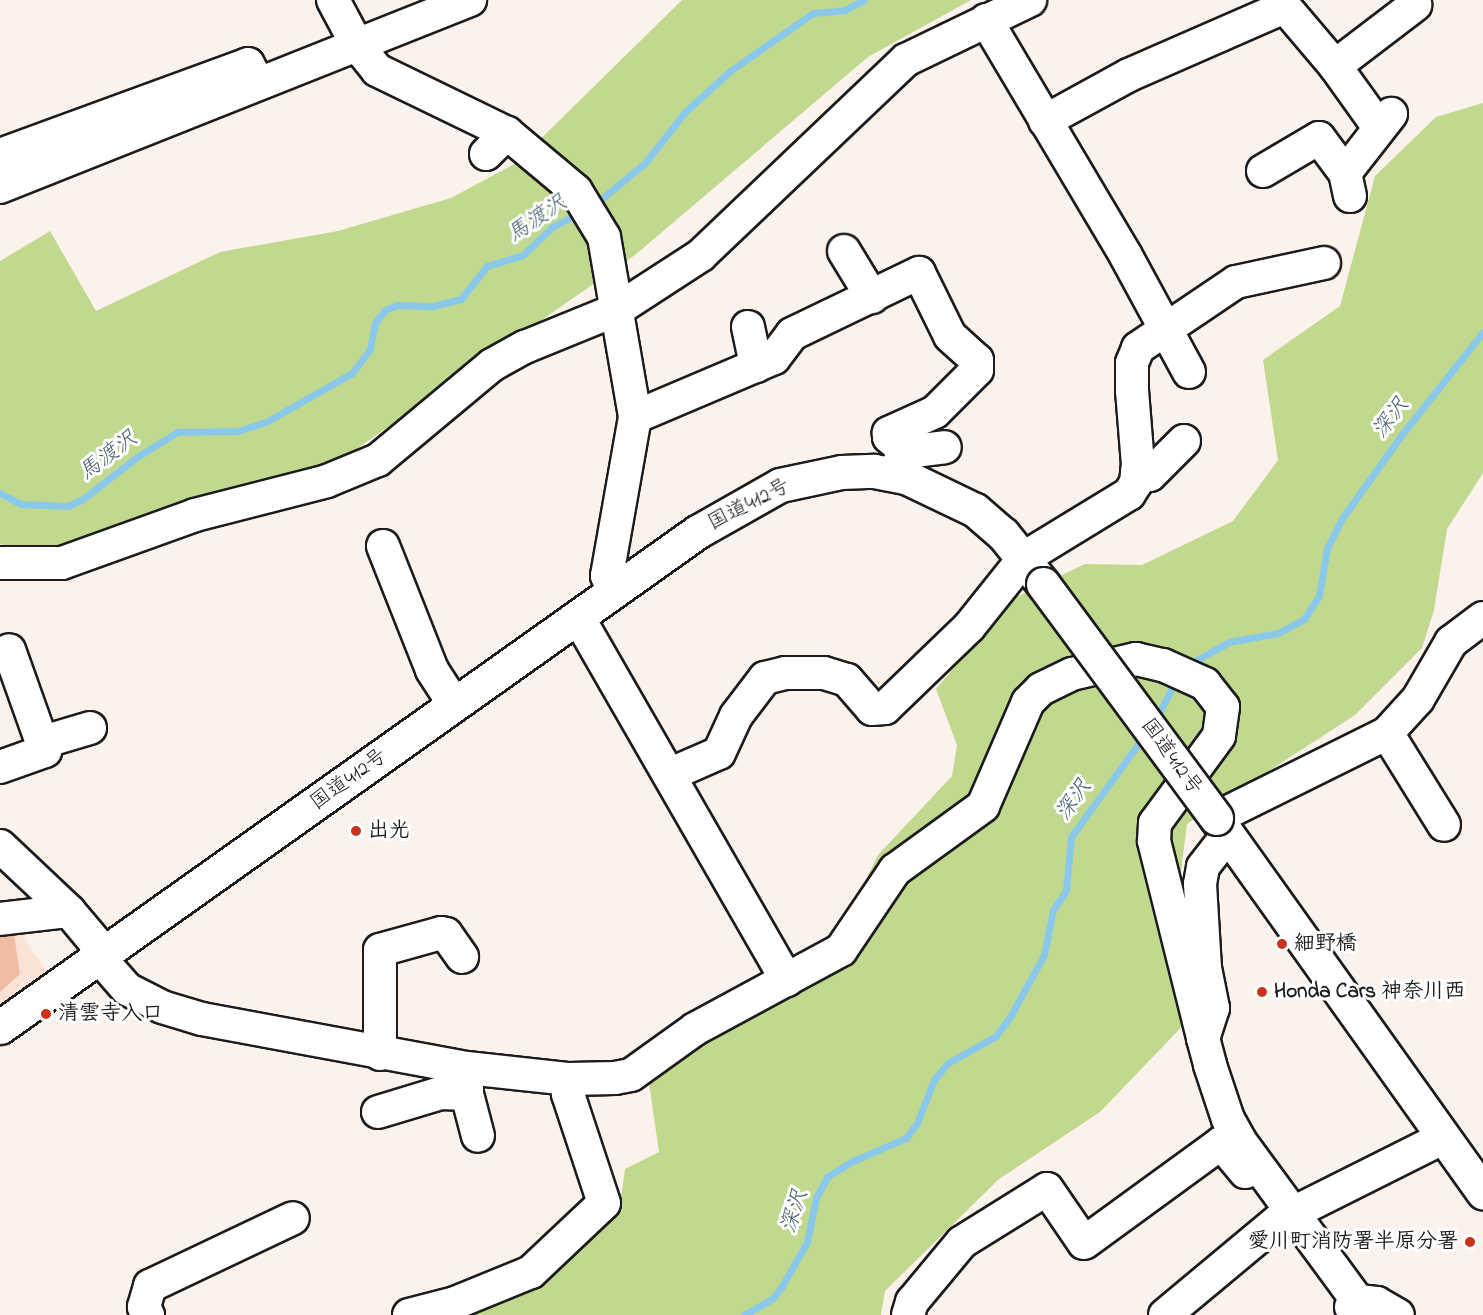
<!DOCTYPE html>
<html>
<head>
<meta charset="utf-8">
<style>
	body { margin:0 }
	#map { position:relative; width:1483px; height:1315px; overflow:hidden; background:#fcf2ec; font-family:"Indie Flower","Klee One",sans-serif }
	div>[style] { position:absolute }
	.built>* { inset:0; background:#f9e2d6 }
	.green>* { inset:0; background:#c1d98f }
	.stream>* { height:7px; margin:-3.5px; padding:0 3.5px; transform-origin:3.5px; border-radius:3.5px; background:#8ac8ea }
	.building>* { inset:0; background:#f1bda2 }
	.roads { filter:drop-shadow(2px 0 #1c1c1c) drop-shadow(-2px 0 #1c1c1c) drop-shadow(0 2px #1c1c1c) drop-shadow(0 -2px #1c1c1c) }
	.minor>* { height:32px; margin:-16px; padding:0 16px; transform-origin:16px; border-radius:16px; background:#fff }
	.highway>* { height:33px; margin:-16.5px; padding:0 16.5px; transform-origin:16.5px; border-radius:16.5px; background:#fff }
	.bridges { filter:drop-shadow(2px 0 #1c1c1c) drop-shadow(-2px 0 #1c1c1c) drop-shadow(0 2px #1c1c1c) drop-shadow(0 -2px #1c1c1c) }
	.highway-bridge>* { height:33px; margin:-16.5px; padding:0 16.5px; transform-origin:16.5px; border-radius:16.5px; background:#fff }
	.dots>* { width:16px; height:16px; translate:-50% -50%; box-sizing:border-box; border:3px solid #fff; border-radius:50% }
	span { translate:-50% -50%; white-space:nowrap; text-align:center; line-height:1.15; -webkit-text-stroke:6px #fff; paint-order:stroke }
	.street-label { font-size:21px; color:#1c1c1c }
	.poi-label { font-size:21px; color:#1c1c1c; font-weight:700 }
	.left { translate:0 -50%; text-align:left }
	.right { translate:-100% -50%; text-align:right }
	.water-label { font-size:22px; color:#48616e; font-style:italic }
</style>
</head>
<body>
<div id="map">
	<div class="built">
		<div style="clip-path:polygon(14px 924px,47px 972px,0 1006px,0 926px)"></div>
	</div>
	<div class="green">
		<div style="clip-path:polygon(682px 0,971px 0,868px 57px,635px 255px,342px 459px,92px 566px,0 544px,0 261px,50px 231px,96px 311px,220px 252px,338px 231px,451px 198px,516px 163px)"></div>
		<div style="clip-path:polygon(1483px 103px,1483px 473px,1447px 529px,1434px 610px,1422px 648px,1355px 715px,1187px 824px,1180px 879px,1196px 1012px,1100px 1112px,999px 1179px,885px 1291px,881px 1315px,422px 1315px,620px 1206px,625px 1169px,659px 1152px,646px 1063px,810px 974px,844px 924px,878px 855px,952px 776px,957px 745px,936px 689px,1012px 599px,1085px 564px,1142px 565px,1233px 521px,1278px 460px,1263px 360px,1340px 306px,1375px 176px,1436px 117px)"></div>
	</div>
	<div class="stream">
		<div style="left:594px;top:205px;width:66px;rotate:-39.5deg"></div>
		<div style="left:645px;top:163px;width:63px;rotate:-52deg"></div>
		<div style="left:684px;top:113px;width:62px;rotate:-42.4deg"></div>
		<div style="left:730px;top:71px;width:101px;rotate:-34.9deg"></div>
		<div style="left:813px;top:13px;width:32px;rotate:-5deg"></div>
		<div style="left:845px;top:10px;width:21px;rotate:-28deg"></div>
		<div style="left:0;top:493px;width:24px;rotate:28deg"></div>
		<div style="left:21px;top:504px;width:47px;rotate:2.4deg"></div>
		<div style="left:68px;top:506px;width:17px;rotate:-25deg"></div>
		<div style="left:83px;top:499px;width:68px;rotate:-37.9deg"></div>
		<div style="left:137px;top:457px;width:47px;rotate:-32deg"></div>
		<div style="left:177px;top:432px;width:61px;rotate:-0.9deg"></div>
		<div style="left:238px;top:431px;width:29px;rotate:-18deg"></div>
		<div style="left:266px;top:422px;width:99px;rotate:-29.7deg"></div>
		<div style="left:352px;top:373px;width:30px;rotate:-53deg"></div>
		<div style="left:370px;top:349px;width:26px;rotate:-79deg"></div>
		<div style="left:375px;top:323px;width:16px;rotate:-52deg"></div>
		<div style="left:385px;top:310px;width:13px;rotate:-23deg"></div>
		<div style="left:397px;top:305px;width:36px;rotate:2deg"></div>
		<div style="left:433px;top:306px;width:29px;rotate:-14deg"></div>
		<div style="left:461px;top:299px;width:42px;rotate:-51.8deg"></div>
		<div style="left:487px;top:266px;width:38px;rotate:-17deg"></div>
		<div style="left:523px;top:255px;width:40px;rotate:-44deg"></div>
		<div style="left:552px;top:227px;width:33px;rotate:-27deg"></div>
		<div style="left:1186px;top:666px;width:49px;rotate:-29.2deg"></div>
		<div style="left:1229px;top:642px;width:50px;rotate:-10.4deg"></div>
		<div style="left:1278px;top:633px;width:30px;rotate:-28deg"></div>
		<div style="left:1304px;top:619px;width:27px;rotate:-57deg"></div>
		<div style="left:1319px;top:596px;width:49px;rotate:-80.5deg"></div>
		<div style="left:1327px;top:548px;width:35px;rotate:-63deg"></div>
		<div style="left:1343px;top:517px;width:103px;rotate:-54.5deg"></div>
		<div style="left:1403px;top:433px;width:129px;rotate:-51.6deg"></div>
		<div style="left:1155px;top:721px;width:46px;rotate:-62.9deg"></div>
		<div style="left:744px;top:1315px;width:34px;rotate:-30deg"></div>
		<div style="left:773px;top:1298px;width:15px;rotate:-53deg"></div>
		<div style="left:782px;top:1286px;width:51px;rotate:-60.4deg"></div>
		<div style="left:807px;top:1242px;width:45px;rotate:-78.4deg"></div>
		<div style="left:816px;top:1198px;width:24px;rotate:-62deg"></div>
		<div style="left:827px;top:1177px;width:31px;rotate:-32deg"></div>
		<div style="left:853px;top:1161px;width:58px;rotate:-23.5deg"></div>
		<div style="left:906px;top:1138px;width:19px;rotate:-54deg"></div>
		<div style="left:917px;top:1123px;width:46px;rotate:-68.4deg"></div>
		<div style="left:934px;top:1080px;width:22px;rotate:-51deg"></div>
		<div style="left:948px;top:1063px;width:55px;rotate:-29.4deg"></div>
		<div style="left:996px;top:1036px;width:26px;rotate:-54deg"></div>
		<div style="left:1011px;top:1015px;width:68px;rotate:-61.2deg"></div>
		<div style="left:1044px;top:955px;width:46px;rotate:-78.7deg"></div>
		<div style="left:1053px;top:910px;width:23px;rotate:-56deg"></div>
		<div style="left:1066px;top:891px;width:54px;rotate:-84.7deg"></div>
		<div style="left:1071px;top:837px;width:123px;rotate:-54.2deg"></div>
	</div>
	<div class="building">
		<div style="clip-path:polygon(14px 935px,20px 974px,0 992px,0 937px)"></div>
	</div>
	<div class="roads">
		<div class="minor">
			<div style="left:333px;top:0;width:51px;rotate:61.9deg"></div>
			<div style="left:357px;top:45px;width:32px;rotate:51deg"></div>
			<div style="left:377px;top:70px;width:144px;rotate:25.9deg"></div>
			<div style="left:507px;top:133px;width:90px;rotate:40deg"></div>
			<div style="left:576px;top:191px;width:54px;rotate:58.7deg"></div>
			<div style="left:604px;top:237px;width:183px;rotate:80.2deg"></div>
			<div style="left:635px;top:417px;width:161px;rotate:100deg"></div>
			<div style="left:607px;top:576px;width:16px;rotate:60deg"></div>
			<div style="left:986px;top:20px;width:274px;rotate:59.3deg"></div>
			<div style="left:1126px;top:256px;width:132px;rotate:61.5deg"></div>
			<div style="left:1335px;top:66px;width:101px;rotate:-37.3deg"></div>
			<div style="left:1045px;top:121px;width:96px;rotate:-28.7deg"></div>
			<div style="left:1129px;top:75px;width:170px;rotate:-23.6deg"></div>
			<div style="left:1285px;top:7px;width:77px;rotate:49.7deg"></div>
			<div style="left:1335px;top:66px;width:74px;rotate:54.4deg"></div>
			<div style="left:486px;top:154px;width:30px;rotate:-45deg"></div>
			<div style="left:0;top:155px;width:264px;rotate:-20.1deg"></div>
			<div style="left:248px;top:64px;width:22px;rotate:63deg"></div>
			<div style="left:1263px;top:171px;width:65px;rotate:-30.5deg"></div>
			<div style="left:1319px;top:138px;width:44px;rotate:53.4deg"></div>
			<div style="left:0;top:187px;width:506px;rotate:-21.7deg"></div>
			<div style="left:1350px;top:196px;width:24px;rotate:-102deg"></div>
			<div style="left:1345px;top:173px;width:75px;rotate:-52.1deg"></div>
			<div style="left:844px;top:251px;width:54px;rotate:58.7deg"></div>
			<div style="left:748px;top:327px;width:40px;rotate:78deg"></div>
			<div style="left:635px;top:417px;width:151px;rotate:-23deg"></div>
			<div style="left:774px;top:358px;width:30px;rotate:-53deg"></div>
			<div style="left:792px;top:334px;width:141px;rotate:-25.7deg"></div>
			<div style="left:919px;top:273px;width:70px;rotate:63.8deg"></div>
			<div style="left:950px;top:336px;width:36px;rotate:42deg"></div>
			<div style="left:977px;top:360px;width:10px;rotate:90deg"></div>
			<div style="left:977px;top:370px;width:59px;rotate:135deg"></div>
			<div style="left:935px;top:412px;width:51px;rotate:155.5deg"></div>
			<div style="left:889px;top:433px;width:4px;rotate:90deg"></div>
			<div style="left:889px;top:437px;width:23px;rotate:41deg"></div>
			<div style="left:896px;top:468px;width:19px;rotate:-58deg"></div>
			<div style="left:906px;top:452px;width:39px;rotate:-7deg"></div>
			<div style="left:1137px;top:472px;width:13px;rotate:13deg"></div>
			<div style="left:1150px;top:475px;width:48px;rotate:-45deg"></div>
			<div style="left:383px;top:546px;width:133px;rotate:68.4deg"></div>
			<div style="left:432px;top:670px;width:40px;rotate:57.1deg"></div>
			<div style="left:0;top:563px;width:62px"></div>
			<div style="left:62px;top:563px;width:141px;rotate:-19.8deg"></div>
			<div style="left:195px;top:515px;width:136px;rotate:-14.4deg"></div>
			<div style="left:327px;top:481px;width:55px;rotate:-22.4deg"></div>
			<div style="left:378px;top:460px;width:148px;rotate:-39.8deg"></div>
			<div style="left:492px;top:365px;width:38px;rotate:-29deg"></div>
			<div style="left:525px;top:347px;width:100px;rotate:-22.2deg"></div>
			<div style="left:618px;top:309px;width:99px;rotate:-33deg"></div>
			<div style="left:701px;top:255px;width:283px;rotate:-43.6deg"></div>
			<div style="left:906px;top:60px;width:138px;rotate:-25.8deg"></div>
			<div style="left:578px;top:617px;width:419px;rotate:60.1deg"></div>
			<div style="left:1387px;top:733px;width:108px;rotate:58.2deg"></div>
			<div style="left:43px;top:742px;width:49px;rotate:-16.6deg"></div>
			<div style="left:0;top:767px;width:48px;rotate:-19.6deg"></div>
			<div style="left:45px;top:751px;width:107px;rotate:-109.6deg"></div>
			<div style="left:671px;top:774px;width:52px;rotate:-23.6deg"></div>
			<div style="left:719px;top:753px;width:41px;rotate:-65.3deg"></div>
			<div style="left:736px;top:716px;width:48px;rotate:-52.7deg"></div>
			<div style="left:765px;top:678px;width:21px;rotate:-14deg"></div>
			<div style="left:785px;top:673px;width:39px"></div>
			<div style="left:824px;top:673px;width:24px;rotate:17deg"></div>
			<div style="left:847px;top:680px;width:38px;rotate:49deg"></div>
			<div style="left:872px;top:709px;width:13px;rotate:-4deg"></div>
			<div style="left:885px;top:708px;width:117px;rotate:-44deg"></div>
			<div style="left:969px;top:627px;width:88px;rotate:-51.4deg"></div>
			<div style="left:1024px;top:558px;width:123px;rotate:-31.4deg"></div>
			<div style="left:1129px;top:494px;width:13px;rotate:-58deg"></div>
			<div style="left:1136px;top:483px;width:18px;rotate:-84deg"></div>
			<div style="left:1138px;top:465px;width:74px;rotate:-94.6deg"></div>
			<div style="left:1132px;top:391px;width:28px;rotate:-90deg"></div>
			<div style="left:1132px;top:363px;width:16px;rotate:-68deg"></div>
			<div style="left:1138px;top:348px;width:118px;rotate:-34deg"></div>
			<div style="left:1236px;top:282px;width:90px;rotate:-12.2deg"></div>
			<div style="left:1216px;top:818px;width:191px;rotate:-26.4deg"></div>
			<div style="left:1387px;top:733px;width:46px;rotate:-47.6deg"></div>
			<div style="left:1418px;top:699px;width:66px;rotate:-59.9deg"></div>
			<div style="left:1451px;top:642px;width:40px;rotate:-37deg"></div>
			<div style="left:1227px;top:836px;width:39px;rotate:128deg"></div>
			<div style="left:1203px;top:867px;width:17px;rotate:100deg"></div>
			<div style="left:1200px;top:884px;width:84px;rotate:86.6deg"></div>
			<div style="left:1205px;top:968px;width:41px;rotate:78.7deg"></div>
			<div style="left:1213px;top:1008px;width:32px;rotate:108deg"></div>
			<div style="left:1203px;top:1038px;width:28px;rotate:75deg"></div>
			<div style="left:1210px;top:1065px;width:57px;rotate:71.6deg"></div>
			<div style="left:1228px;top:1119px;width:25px;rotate:61deg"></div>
			<div style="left:1240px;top:1141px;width:216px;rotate:53.7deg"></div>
			<div style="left:0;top:846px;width:95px;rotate:43.3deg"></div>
			<div style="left:69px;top:911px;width:40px;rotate:50deg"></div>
			<div style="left:95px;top:942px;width:16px;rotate:75deg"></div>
			<div style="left:99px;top:957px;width:43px;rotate:48.8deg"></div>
			<div style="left:127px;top:989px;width:39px;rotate:27deg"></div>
			<div style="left:162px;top:1007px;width:42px;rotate:16.7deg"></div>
			<div style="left:202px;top:1019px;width:269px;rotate:10.5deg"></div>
			<div style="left:467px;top:1068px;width:103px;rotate:6.2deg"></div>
			<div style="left:569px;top:1079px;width:46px;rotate:-1.2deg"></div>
			<div style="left:615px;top:1078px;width:16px;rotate:-11deg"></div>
			<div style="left:631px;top:1075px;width:79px;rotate:-35.7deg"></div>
			<div style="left:695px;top:1029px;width:166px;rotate:-28.4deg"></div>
			<div style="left:841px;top:950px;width:97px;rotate:-56deg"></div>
			<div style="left:895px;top:870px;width:109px;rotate:-36deg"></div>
			<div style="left:983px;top:806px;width:113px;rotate:-66.6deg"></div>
			<div style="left:1028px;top:702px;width:18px;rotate:-45deg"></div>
			<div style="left:1041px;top:689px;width:34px;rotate:-26deg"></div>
			<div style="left:1072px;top:674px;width:66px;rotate:-13.2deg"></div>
			<div style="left:1136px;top:659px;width:28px;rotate:13deg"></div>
			<div style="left:1163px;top:665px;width:46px;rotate:24.3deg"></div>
			<div style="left:1205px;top:684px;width:29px;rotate:52deg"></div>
			<div style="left:1223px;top:707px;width:29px;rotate:98deg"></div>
			<div style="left:1219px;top:736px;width:108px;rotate:126.3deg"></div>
			<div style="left:1155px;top:823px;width:18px;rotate:93deg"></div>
			<div style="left:1154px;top:841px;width:203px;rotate:76deg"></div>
			<div style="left:0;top:919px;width:69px;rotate:-6.6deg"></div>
			<div style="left:380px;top:1054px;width:104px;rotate:-90deg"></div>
			<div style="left:380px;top:950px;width:63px;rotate:-15.6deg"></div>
			<div style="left:441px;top:933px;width:5px;rotate:11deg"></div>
			<div style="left:446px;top:934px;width:28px;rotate:55deg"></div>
			<div style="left:467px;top:1072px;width:22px;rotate:90deg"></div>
			<div style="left:467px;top:1094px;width:43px;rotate:75.3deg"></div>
			<div style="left:378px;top:1112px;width:66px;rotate:-16.8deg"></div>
			<div style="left:441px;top:1093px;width:26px;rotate:2deg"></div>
			<div style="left:1351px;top:1307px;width:9px;rotate:-41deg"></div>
			<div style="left:1358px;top:1301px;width:19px;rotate:6deg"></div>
			<div style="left:1377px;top:1303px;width:24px;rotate:30deg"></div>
			<div style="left:148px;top:1315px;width:9px;rotate:-117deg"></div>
			<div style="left:144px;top:1307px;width:22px;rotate:-74deg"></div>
			<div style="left:150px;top:1286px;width:158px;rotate:-25.4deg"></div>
			<div style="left:409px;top:1315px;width:48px;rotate:-14.6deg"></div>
			<div style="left:455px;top:1303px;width:82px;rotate:-22.2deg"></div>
			<div style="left:531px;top:1272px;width:100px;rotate:-43.4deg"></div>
			<div style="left:604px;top:1203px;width:115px;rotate:-108.3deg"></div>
			<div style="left:568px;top:1094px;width:15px;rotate:-86deg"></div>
			<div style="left:908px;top:1315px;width:14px;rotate:-73deg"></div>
			<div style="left:912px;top:1302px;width:78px;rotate:-50.2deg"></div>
			<div style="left:962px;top:1242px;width:100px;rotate:-31.9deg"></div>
			<div style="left:1047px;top:1189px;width:65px;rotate:55.6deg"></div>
			<div style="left:1084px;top:1243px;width:170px;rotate:-36.1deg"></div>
			<div style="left:1221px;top:1143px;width:38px;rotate:50deg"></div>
			<div style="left:1165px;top:1315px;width:148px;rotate:-39.8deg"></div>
			<div style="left:1279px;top:1220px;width:183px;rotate:-26.6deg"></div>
		</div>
		<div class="highway">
			<div style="left:1216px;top:818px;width:460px;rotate:54.5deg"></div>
			<div style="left:0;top:1027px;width:855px;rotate:-35.38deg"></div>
			<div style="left:697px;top:532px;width:95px;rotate:-29.5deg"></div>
			<div style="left:780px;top:485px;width:62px;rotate:-12deg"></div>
			<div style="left:841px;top:472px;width:33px;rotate:-2deg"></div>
			<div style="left:874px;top:471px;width:33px;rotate:11deg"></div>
			<div style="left:906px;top:477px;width:76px;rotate:25.6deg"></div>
			<div style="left:975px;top:510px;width:37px;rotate:41deg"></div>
			<div style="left:1003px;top:534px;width:64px;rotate:51.3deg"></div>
		</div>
	</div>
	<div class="bridges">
		<div class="highway-bridge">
			<div style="left:1043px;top:584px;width:291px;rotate:53.5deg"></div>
		</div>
	</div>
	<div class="dots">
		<div style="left:356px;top:831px;background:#c8321e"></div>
		<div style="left:1282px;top:944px;background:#c8321e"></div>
		<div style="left:1262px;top:992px;background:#c8321e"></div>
		<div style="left:46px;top:1014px;background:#c8321e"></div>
		<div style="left:1470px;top:1242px;background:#c8321e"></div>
	</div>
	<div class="street-label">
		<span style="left:749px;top:505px;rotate:-27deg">国道412号</span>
		<span style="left:1171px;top:757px;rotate:54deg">国道412号</span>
		<span style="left:349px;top:780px;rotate:-36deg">国道412号</span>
	</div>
	<div class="poi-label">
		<span class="left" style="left:368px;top:831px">出光</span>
		<span class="left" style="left:1294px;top:944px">細野橋</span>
		<span class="left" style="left:1274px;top:992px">Honda Cars 神奈川西</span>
		<span class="left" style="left:58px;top:1014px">清雲寺入口</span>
		<span class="right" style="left:1458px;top:1242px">愛川町消防署半原分署</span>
	</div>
	<div class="water-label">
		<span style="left:538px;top:220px;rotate:-34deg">馬渡沢</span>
		<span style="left:1392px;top:419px;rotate:-53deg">深沢</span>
		<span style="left:109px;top:457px;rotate:-37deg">馬渡沢</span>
		<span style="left:1075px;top:801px;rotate:-55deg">深沢</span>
		<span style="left:796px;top:1212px;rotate:-73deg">深沢</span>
	</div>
</div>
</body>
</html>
